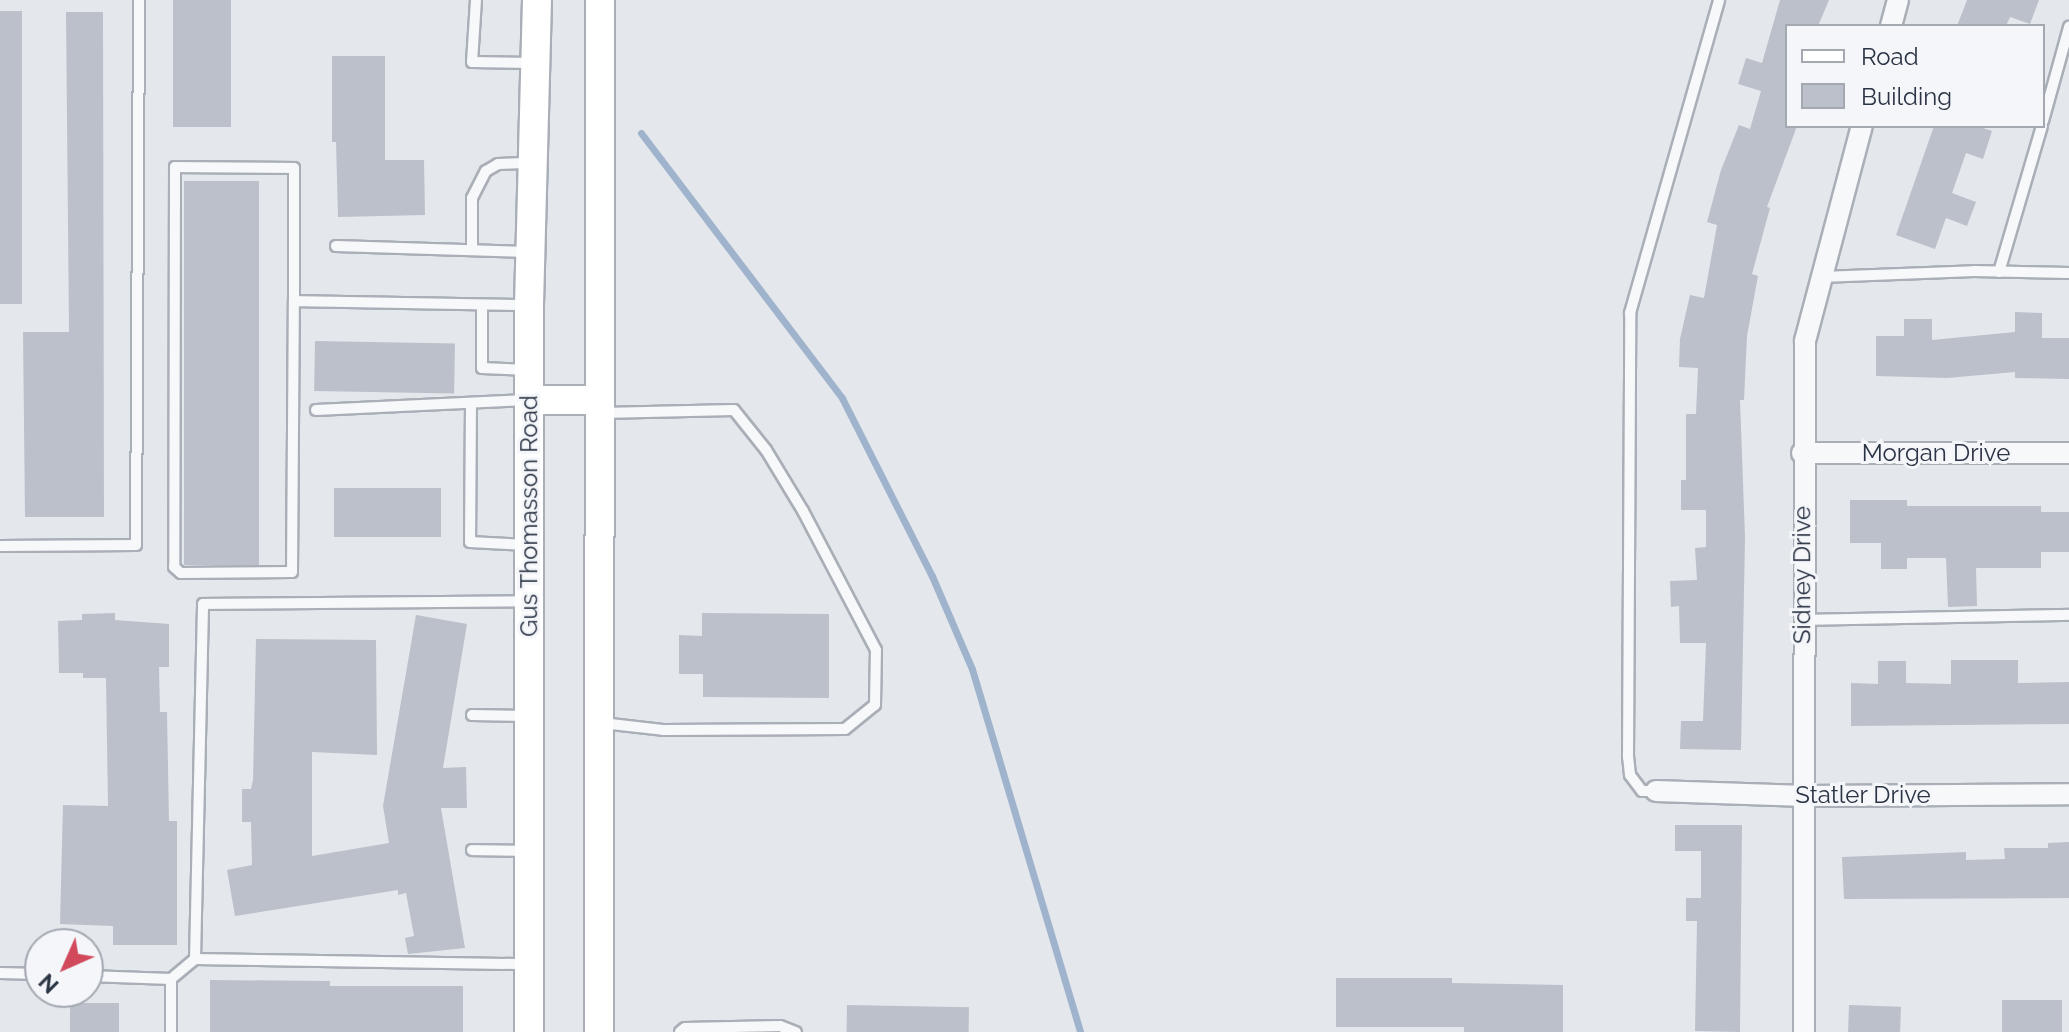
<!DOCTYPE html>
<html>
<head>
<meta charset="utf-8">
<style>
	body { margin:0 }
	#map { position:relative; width:2069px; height:1032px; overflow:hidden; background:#e4e7ec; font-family:Raleway,sans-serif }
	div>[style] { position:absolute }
	.stream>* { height:7px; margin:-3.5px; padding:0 3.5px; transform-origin:3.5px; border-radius:3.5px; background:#9fb4cc }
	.building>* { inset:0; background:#bbc0ca; transform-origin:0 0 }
	.roads { filter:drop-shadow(2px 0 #a9aeb7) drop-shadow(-2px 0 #a9aeb7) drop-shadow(0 2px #a9aeb7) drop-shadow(0 -2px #a9aeb7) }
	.lane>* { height:10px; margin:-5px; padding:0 5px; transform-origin:5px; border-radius:5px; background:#f7f8fa }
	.street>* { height:20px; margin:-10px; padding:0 10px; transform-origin:10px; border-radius:10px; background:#f7f8fa }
	.secondary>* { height:28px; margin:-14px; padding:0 14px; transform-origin:14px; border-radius:14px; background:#fff }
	span { translate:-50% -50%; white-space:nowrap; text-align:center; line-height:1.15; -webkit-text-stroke:6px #f4f6f9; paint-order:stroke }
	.street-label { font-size:24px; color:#2b3445 }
	.legend { position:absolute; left:1785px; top:24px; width:260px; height:104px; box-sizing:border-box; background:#f4f6f9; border:2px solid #a4a8b1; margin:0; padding:10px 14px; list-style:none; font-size:24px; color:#2b3445 }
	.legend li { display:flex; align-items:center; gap:16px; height:40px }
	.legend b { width:40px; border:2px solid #a4a8b1 }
	.north { position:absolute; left:24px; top:928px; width:80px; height:80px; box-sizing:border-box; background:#f4f6f9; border:2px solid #a4a8b1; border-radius:50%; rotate:225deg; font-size:22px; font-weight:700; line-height:32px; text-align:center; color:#2b3445 }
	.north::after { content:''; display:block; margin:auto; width:28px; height:36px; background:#d1495b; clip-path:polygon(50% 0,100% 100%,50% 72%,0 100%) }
</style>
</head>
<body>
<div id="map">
	<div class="stream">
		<div style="left:641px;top:133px;width:333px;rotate:52.8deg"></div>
		<div style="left:842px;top:398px;width:199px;rotate:63.2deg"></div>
		<div style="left:932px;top:576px;width:101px;rotate:66.7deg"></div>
		<div style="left:972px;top:669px;width:379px;rotate:73.4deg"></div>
	</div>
	<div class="building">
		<div style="left:173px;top:0;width:58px;height:127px"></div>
		<div style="clip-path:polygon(1780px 0,1829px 0,1818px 26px,1787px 26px,1787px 126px,1797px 126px,1767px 207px,1770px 208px,1752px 274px,1758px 276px,1747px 336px,1744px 400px,1740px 400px,1745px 537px,1741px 750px,1680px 749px,1681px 721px,1703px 721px,1706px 643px,1680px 643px,1679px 606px,1671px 607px,1670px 581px,1697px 580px,1695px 548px,1706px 547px,1706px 510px,1681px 510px,1681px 480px,1686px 480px,1686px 414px,1696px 414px,1698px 368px,1679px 367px,1680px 339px,1690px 295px,1704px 298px,1717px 225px,1707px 222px,1721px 170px,1739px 125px,1750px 129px,1761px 91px,1738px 84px,1746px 58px,1762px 63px)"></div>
		<div style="clip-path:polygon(1967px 0,2039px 0,2030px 24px,2010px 17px,2006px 26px,1957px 26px)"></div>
		<div style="left:0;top:11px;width:22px;height:293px"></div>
		<div style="clip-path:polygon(66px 12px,103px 12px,104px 517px,25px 517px,23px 332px,69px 332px)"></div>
		<div style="clip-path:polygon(332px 56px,385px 56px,385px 160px,424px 160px,425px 215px,338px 217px,336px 142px,332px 142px)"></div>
		<div style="clip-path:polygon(1934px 126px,1977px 126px,1992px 131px,1983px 159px,1966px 153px,1952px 193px,1976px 202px,1967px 226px,1946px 218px,1935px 249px,1896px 235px)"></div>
		<div style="left:184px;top:181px;width:75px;height:384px"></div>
		<div style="clip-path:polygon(2015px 312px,2042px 313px,2042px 338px,2069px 338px,2069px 379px,2015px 378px,2015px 372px,1947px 378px,1876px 376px,1876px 336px,1904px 336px,1904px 319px,1932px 319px,1932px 340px,2015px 332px)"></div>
		<div style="left:315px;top:341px;width:140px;height:50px;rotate:1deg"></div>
		<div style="left:334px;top:488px;width:107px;height:49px"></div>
		<div style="clip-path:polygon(1850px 500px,1907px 500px,1907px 506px,2041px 506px,2041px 512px,2069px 512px,2069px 552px,2041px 552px,2041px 568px,1976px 568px,1977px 606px,1948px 607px,1946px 558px,1907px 558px,1907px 569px,1881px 569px,1881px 543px,1850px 543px)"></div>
		<div style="clip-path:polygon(115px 613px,115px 620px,169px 624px,169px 667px,159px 667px,160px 712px,167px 712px,169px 821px,177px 821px,177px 945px,113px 945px,113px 926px,60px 924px,63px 805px,108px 806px,106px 678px,83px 678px,83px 673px,59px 673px,58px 621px,82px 620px,82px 614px)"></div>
		<div style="clip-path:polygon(702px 613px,829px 614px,829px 698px,703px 697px,703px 674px,679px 674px,679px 635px,702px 636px)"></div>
		<div style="clip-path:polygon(416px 615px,467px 624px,443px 768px,466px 767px,467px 808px,441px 808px,465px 948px,408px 954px,405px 938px,414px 936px,406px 893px,398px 895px,398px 890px,235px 916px,227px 870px,252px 865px,251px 822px,242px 822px,242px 789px,251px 789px,253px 780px,256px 639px,376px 640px,377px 755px,312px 752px,312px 856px,389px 843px,383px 806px)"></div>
		<div style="clip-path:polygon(1951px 660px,2018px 660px,2018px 683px,2069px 682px,2069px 724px,1851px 726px,1851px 683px,1878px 684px,1878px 661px,1906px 661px,1906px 683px,1951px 684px)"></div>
		<div style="clip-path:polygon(1675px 825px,1742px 825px,1740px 1032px,1695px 1031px,1697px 921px,1686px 921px,1686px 898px,1701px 898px,1701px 851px,1675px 851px)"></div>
		<div style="clip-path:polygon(2069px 842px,2069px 898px,1844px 899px,1842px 857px,1966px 852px,1966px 860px,2005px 859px,2004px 848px,2048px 848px,2048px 843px)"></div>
		<div style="clip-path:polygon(1336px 978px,1452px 978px,1452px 983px,1563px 985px,1563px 1032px,1464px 1032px,1464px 1027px,1336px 1027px)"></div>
		<div style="clip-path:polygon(210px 980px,330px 981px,330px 986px,463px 986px,463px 1032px,210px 1032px)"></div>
		<div style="left:2002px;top:1000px;width:60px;height:32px"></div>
		<div style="left:70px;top:1003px;width:49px;height:29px"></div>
		<div style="left:847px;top:1005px;width:122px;height:27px;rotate:1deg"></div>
		<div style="left:1849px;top:1005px;width:52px;height:27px;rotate:2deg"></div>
	</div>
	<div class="roads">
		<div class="lane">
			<div style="left:476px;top:0;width:62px;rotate:93.7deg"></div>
			<div style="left:472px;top:62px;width:59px;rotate:1deg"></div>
			<div style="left:2043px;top:121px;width:98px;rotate:-74.5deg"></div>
			<div style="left:336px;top:246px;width:192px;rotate:1.8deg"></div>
			<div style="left:472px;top:250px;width:52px;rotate:-90deg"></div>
			<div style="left:472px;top:198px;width:30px;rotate:-63deg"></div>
			<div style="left:486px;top:171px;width:14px;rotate:-30deg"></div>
			<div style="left:498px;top:164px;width:33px;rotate:-2deg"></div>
			<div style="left:1999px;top:272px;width:152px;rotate:-73.6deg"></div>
			<div style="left:1821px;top:277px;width:153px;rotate:-2.2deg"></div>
			<div style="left:1974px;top:271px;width:95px;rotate:1.2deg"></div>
			<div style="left:294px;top:301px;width:133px;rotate:-90deg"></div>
			<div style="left:294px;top:168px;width:119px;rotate:-179.5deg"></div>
			<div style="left:175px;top:167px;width:400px;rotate:90.1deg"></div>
			<div style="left:174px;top:567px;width:9px;rotate:41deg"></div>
			<div style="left:181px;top:573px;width:111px;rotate:-0.5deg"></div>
			<div style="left:292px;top:572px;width:271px;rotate:-89.6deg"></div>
			<div style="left:294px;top:301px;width:233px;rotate:1deg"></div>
			<div style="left:482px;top:305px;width:63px;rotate:90deg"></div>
			<div style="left:482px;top:368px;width:47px;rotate:2.4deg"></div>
			<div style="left:471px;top:403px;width:139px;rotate:90.4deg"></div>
			<div style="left:470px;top:542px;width:57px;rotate:3deg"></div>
			<div style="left:316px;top:410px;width:211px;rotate:-2.7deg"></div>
			<div style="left:0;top:546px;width:136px;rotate:-0.4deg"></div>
			<div style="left:136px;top:545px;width:545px;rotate:-89.68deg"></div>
			<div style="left:1804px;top:620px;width:265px;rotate:-1.1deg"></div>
			<div style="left:472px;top:715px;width:55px;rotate:1deg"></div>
			<div style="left:602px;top:723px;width:61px;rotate:6.5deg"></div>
			<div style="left:663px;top:730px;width:182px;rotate:-0.3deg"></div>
			<div style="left:845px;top:729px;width:38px;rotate:-39deg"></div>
			<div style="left:875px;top:705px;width:55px;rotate:-89deg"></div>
			<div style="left:876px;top:650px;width:157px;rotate:-117.7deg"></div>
			<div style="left:803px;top:511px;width:71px;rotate:-121.2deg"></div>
			<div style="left:766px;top:450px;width:51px;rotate:-128.7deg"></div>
			<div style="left:734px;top:410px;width:132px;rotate:178.7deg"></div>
			<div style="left:1656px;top:791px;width:14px;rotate:180deg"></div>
			<div style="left:1642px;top:791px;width:20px;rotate:-127deg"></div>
			<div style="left:1630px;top:775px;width:18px;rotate:-96deg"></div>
			<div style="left:1628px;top:757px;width:444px;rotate:-89.7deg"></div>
			<div style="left:1630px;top:313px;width:325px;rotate:-74.1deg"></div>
			<div style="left:472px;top:850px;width:55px;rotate:1deg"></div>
			<div style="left:195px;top:959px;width:332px;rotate:0.9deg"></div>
			<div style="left:0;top:973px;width:40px;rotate:1.4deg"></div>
			<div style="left:88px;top:976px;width:83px;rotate:2.1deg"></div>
			<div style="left:171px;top:979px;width:53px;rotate:90deg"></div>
			<div style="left:171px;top:979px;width:31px;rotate:-40deg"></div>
			<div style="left:195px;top:959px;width:355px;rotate:-88.7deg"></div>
			<div style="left:203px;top:604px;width:324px;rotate:-0.5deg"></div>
			<div style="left:680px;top:1032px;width:6px;rotate:-39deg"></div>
			<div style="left:685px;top:1028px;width:95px;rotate:-1.2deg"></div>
			<div style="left:780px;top:1026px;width:17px;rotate:21deg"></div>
		</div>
		<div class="street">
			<div style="left:1891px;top:26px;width:27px;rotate:-75deg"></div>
			<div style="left:1802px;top:453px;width:267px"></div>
			<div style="left:1656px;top:791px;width:150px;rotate:1.9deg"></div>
			<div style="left:1806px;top:796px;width:263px;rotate:-0.4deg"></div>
			<div style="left:1804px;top:1032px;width:691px;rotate:-89.92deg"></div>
			<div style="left:1805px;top:341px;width:222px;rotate:-75.2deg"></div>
		</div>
		<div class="secondary">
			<div style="left:529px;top:400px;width:71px"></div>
			<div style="left:529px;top:1032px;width:727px;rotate:-90deg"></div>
			<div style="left:529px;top:305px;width:305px;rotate:-88.5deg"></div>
			<div style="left:599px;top:1032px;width:1032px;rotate:-89.94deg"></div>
		</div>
	</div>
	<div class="street-label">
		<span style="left:1936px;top:453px">Morgan Drive</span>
		<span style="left:529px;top:516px;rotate:-90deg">Gus Thomasson Road</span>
		<span style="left:1802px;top:575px;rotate:-90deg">Sidney Drive</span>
		<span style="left:1863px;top:795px">Statler Drive</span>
	</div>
	<ul class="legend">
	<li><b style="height:10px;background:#fff"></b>Road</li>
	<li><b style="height:22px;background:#bbc0ca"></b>Building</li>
	</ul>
	<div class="north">N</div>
</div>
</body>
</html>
